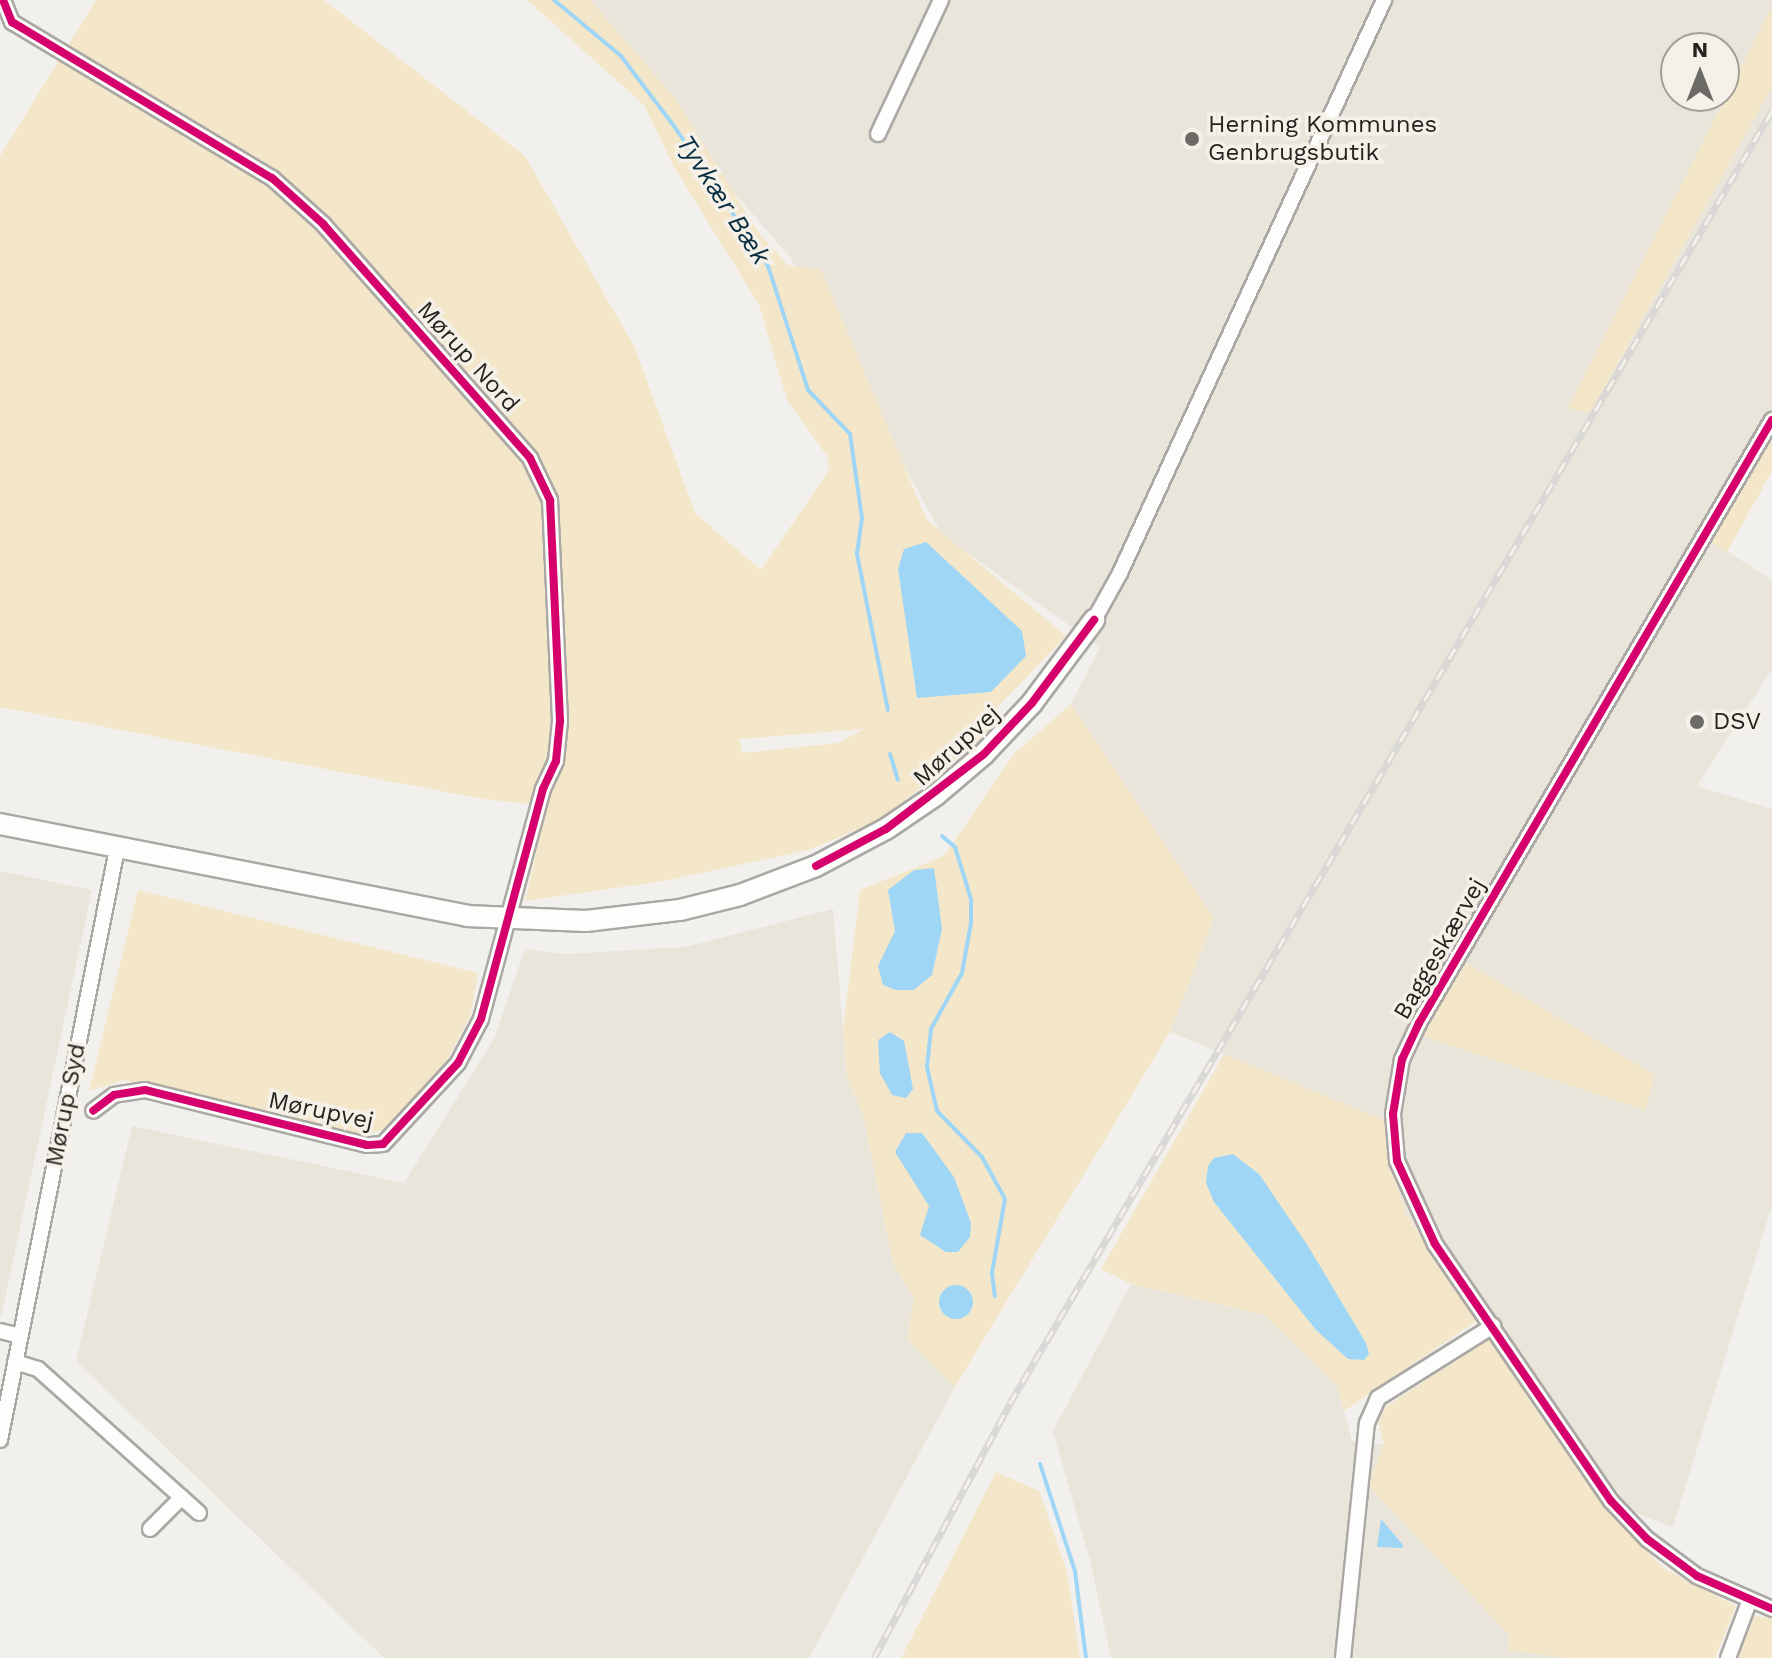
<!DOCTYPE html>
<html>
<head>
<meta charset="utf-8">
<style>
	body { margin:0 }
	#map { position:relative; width:1772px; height:1658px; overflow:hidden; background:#f2f0ec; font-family:"Work Sans",sans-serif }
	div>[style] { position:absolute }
	.built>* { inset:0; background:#e9e5da }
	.green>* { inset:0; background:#f4e7c9 }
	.water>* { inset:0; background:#9fd6f6 }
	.round { border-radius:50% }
	.stream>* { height:4px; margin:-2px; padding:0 2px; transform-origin:2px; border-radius:2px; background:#9fd6f6 }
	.roads { filter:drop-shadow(2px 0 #aaa8a5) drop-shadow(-2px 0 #aaa8a5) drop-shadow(0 2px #aaa8a5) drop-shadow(0 -2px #aaa8a5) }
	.street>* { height:14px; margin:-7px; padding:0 7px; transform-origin:7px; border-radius:7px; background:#fdfdfc }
	.secondary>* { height:20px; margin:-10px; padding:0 10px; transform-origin:10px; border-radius:10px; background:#fdfdfc }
	.rail>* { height:7px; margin-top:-3.5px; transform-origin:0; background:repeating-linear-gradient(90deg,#f5f1e9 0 12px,#d8d7d6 0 24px); box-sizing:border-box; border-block:2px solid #d8d7d6 }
	.cycleway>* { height:8px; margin:-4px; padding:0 4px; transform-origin:4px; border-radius:4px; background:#d6006c }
	.dots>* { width:22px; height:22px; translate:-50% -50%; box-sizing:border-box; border:4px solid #f5f1e9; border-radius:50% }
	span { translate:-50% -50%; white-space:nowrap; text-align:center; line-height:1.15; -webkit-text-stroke:7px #f5f1e9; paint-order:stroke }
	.poi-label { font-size:24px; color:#24231f }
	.left { translate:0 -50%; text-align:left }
	.street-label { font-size:24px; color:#24231f }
	.water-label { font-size:26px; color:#092e41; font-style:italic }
	.north { position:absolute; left:1660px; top:32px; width:80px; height:80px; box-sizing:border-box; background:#f5f1e9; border:2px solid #a19f98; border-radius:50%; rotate:0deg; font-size:22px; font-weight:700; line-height:32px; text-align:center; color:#24231f }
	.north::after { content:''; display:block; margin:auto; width:28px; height:36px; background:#6c6b67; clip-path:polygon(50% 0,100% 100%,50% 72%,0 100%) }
</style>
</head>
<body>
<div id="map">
	<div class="built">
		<div style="clip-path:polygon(evenodd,567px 0,1772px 0,1772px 444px,1713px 542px,1772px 580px,1772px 669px,1697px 786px,1772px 809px,1772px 1205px,1673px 1527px,1633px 1512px,1406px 1214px,1391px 1168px,1386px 1121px,1170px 1032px,1214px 918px,1071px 704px,1100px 647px,942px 535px,790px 257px,567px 0,1676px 48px,1724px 48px,1724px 96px,1676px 96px,1676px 48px)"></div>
		<div style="clip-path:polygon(0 871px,92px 890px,1px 1317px,0 1317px)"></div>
		<div style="clip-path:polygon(833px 909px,847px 1076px,863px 1115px,893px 1264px,914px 1298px,907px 1339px,955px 1387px,809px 1658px,384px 1658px,76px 1361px,132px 1126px,404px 1183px,494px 1039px,525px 949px,566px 954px,686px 947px)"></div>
		<div style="clip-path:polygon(1131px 1284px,1265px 1315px,1337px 1386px,1352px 1441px,1384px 1445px,1580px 1658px,1111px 1658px,1090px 1560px,1053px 1431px)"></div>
	</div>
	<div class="green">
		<div style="clip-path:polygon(evenodd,96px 0,324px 0,525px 156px,635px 348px,695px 513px,761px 570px,829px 470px,827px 456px,787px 400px,759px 305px,673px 165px,644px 105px,527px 0,590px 0,674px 97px,759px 233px,788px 265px,821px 270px,927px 520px,1066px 636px,989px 716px,1012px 714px,882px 819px,809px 850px,664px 881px,525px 901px,547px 806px,483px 799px,0 707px,0 156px,96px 0,864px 729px,838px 743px,742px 753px,739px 739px,864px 729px)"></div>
		<div style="clip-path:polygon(1772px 6px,1772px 87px,1590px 413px,1568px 408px)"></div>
		<div style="clip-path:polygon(1772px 439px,1772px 471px,1727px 552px,1711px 542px)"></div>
		<div style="clip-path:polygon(1071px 704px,1214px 918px,1170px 1032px,955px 1387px,907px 1339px,914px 1298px,893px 1264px,863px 1115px,847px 1076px,843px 1029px,860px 890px,944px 856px,1013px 755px)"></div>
		<div style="clip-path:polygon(138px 890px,478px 973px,471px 1014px,448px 1059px,389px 1128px,365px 1135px,124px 1080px,89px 1091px)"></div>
		<div style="clip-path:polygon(1466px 963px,1655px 1075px,1645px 1110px,1422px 1036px)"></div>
		<div style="clip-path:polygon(1224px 1054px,1386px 1121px,1391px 1168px,1406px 1214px,1479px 1319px,1344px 1411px,1337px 1386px,1265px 1315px,1131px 1284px,1101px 1269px)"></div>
		<div style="clip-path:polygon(1490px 1337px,1602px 1504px,1663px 1568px,1736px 1606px,1715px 1658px,1568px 1658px,1508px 1650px,1509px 1635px,1368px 1485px,1384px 1445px,1378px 1422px,1386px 1407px)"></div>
		<div style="clip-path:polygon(996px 1472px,1039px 1491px,1067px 1571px,1080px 1658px,901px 1658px)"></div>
		<div style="clip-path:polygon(1754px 1616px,1772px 1618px,1772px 1658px,1738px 1658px)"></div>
	</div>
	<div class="water">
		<div style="clip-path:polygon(926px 542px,1022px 631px,1026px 656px,991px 692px,917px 698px,898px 569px,904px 549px)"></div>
		<div style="clip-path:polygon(934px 868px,942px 929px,932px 975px,914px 990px,896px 990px,883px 985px,878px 966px,895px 931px,888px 890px,914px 870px)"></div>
		<div style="clip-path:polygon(890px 1032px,904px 1041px,913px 1089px,906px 1098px,892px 1095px,880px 1073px,878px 1040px)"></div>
		<div style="clip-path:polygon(906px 1133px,922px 1133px,954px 1177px,971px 1223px,970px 1237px,958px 1252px,946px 1252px,920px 1235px,929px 1206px,895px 1152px)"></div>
		<div style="clip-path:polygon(1233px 1154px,1259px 1174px,1308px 1246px,1366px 1343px,1369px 1354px,1364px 1360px,1348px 1359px,1316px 1330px,1214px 1202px,1206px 1183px,1208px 1166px,1214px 1158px)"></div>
		<div class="round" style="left:939px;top:1285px;width:34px;height:34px"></div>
		<div style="clip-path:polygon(1381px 1519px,1403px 1545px,1403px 1548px,1377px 1547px)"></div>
	</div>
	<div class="stream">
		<div style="left:554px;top:0;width:87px;rotate:39.9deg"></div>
		<div style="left:621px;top:56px;width:88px;rotate:52.9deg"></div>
		<div style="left:674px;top:126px;width:169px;rotate:56.1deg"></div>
		<div style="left:768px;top:266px;width:130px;rotate:72.1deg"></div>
		<div style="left:808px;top:390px;width:61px;rotate:46.3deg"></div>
		<div style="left:850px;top:434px;width:85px;rotate:81.9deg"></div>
		<div style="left:862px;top:518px;width:36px;rotate:98deg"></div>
		<div style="left:857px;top:554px;width:159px;rotate:78.8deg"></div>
		<div style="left:890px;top:754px;width:27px;rotate:73deg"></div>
		<div style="left:942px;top:836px;width:17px;rotate:40deg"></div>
		<div style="left:955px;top:847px;width:54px;rotate:72.9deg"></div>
		<div style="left:971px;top:899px;width:24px;rotate:90deg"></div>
		<div style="left:971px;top:923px;width:51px;rotate:100.2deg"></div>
		<div style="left:962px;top:973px;width:64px;rotate:119deg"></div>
		<div style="left:931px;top:1029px;width:38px;rotate:96deg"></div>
		<div style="left:927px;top:1067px;width:45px;rotate:77.2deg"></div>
		<div style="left:937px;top:1111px;width:64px;rotate:45.6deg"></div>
		<div style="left:982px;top:1157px;width:48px;rotate:61.3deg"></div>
		<div style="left:1005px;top:1199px;width:75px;rotate:100deg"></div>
		<div style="left:992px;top:1273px;width:23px;rotate:83deg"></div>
		<div style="left:1040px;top:1464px;width:113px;rotate:71.9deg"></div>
		<div style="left:1075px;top:1571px;width:88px;rotate:82.8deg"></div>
	</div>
	<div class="roads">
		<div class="street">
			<div style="left:3px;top:0;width:24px;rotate:68deg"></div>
			<div style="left:12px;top:22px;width:303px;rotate:31deg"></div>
			<div style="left:272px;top:178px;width:69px;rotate:42deg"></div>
			<div style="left:323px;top:224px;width:312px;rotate:48.5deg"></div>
			<div style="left:530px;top:458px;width:47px;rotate:64.5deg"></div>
			<div style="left:550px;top:500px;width:221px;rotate:87.4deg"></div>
			<div style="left:560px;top:721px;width:40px;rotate:95.7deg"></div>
			<div style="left:556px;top:761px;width:31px;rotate:115deg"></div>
			<div style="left:543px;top:789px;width:238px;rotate:105.1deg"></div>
			<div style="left:481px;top:1019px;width:50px;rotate:117.6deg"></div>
			<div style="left:458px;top:1063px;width:110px;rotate:132.8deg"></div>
			<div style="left:383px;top:1144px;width:16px;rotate:176deg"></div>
			<div style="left:367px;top:1145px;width:229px;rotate:-166.1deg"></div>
			<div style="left:145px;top:1090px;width:31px;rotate:171deg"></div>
			<div style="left:114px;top:1095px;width:26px;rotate:143deg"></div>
			<div style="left:878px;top:134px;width:148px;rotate:-64.8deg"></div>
			<div style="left:1772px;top:420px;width:699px;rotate:120.34deg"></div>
			<div style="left:1419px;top:1023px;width:40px;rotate:115deg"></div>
			<div style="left:1402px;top:1059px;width:56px;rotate:99.3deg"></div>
			<div style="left:1393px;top:1114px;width:47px;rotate:85.1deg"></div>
			<div style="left:1397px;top:1161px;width:91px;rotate:65.4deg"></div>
			<div style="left:1435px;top:1244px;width:311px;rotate:55.6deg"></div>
			<div style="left:1611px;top:1501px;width:52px;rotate:46.5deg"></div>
			<div style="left:1647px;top:1539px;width:62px;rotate:36.5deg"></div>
			<div style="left:1697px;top:1576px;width:82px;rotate:23.7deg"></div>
			<div style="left:1094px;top:620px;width:54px;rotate:-61deg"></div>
			<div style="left:1120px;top:573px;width:631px;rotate:-65.26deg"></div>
			<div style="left:0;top:1331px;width:21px;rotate:14deg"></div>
			<div style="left:15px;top:1362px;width:24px;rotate:17deg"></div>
			<div style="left:38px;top:1369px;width:216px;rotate:41.8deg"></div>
			<div style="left:0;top:1440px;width:602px;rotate:-78.8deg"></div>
			<div style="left:150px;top:1529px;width:45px;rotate:-45deg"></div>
			<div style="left:1343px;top:1658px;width:236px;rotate:-84.2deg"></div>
			<div style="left:1367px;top:1423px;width:27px;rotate:-66deg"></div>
			<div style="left:1378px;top:1398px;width:136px;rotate:-32.1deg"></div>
			<div style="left:1728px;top:1658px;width:60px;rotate:-69.4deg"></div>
		</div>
		<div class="secondary">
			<div style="left:0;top:824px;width:476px;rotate:11.1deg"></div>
			<div style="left:467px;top:916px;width:119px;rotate:2.4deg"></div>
			<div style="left:586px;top:921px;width:95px;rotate:-6.7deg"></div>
			<div style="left:680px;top:910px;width:62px;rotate:-14deg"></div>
			<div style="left:740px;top:895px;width:81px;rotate:-20.9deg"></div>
			<div style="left:816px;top:866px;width:79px;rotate:-27.9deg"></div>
			<div style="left:886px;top:829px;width:60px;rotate:-34.2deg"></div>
			<div style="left:936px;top:795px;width:63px;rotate:-40.5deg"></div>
			<div style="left:984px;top:754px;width:70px;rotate:-46.7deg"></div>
			<div style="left:1032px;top:703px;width:104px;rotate:-53.2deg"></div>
		</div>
	</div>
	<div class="rail">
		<div style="left:874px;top:1658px;width:289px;rotate:-61.9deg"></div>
		<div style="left:1010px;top:1403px;width:1500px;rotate:-59.47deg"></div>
	</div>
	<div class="cycleway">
		<div style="left:3px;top:0;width:24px;rotate:68deg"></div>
		<div style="left:12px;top:22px;width:303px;rotate:31deg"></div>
		<div style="left:272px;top:178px;width:69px;rotate:42deg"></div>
		<div style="left:323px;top:224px;width:312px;rotate:48.5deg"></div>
		<div style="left:530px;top:458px;width:47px;rotate:64.5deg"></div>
		<div style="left:550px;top:500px;width:221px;rotate:87.4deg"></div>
		<div style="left:560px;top:721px;width:40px;rotate:95.7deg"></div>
		<div style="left:556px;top:761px;width:31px;rotate:115deg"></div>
		<div style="left:543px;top:789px;width:238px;rotate:105.1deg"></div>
		<div style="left:481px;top:1019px;width:50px;rotate:117.6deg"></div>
		<div style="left:458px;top:1063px;width:110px;rotate:132.8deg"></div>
		<div style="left:383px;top:1144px;width:16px;rotate:176deg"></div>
		<div style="left:367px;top:1145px;width:229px;rotate:-166.1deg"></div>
		<div style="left:145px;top:1090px;width:31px;rotate:171deg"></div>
		<div style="left:114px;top:1095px;width:26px;rotate:143deg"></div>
		<div style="left:1772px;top:420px;width:699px;rotate:120.34deg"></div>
		<div style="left:1419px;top:1023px;width:40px;rotate:115deg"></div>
		<div style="left:1402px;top:1059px;width:56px;rotate:99.3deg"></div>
		<div style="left:1393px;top:1114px;width:47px;rotate:85.1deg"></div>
		<div style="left:1397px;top:1161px;width:91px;rotate:65.4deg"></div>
		<div style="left:1435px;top:1244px;width:311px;rotate:55.6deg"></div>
		<div style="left:1611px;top:1501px;width:52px;rotate:46.5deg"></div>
		<div style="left:1647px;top:1539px;width:62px;rotate:36.5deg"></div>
		<div style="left:1697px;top:1576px;width:82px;rotate:23.7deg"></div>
		<div style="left:816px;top:866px;width:79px;rotate:-27.9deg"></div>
		<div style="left:886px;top:829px;width:123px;rotate:-37.4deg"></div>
		<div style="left:984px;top:754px;width:70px;rotate:-46.7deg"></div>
		<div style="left:1032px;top:703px;width:104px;rotate:-53.2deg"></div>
	</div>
	<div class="dots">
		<div style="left:1192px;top:139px;background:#6c6b67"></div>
		<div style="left:1697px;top:722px;background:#6c6b67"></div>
	</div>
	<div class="poi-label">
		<span class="left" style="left:1208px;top:139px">Herning Kommunes<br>Genbrugsbutik</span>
		<span class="left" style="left:1713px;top:722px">DSV</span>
	</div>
	<div class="street-label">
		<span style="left:468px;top:357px;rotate:48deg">Mørup Nord</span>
		<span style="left:957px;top:746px;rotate:-42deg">Mørupvej</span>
		<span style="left:1440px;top:949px;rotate:-60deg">Baggeskærvej</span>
		<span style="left:66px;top:1105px;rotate:-79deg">Mørup Syd</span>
		<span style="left:321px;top:1111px;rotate:12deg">Mørupvej</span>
	</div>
	<div class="water-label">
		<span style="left:723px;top:200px;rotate:57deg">Tyvkær Bæk</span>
	</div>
	<div class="north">N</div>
</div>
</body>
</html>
